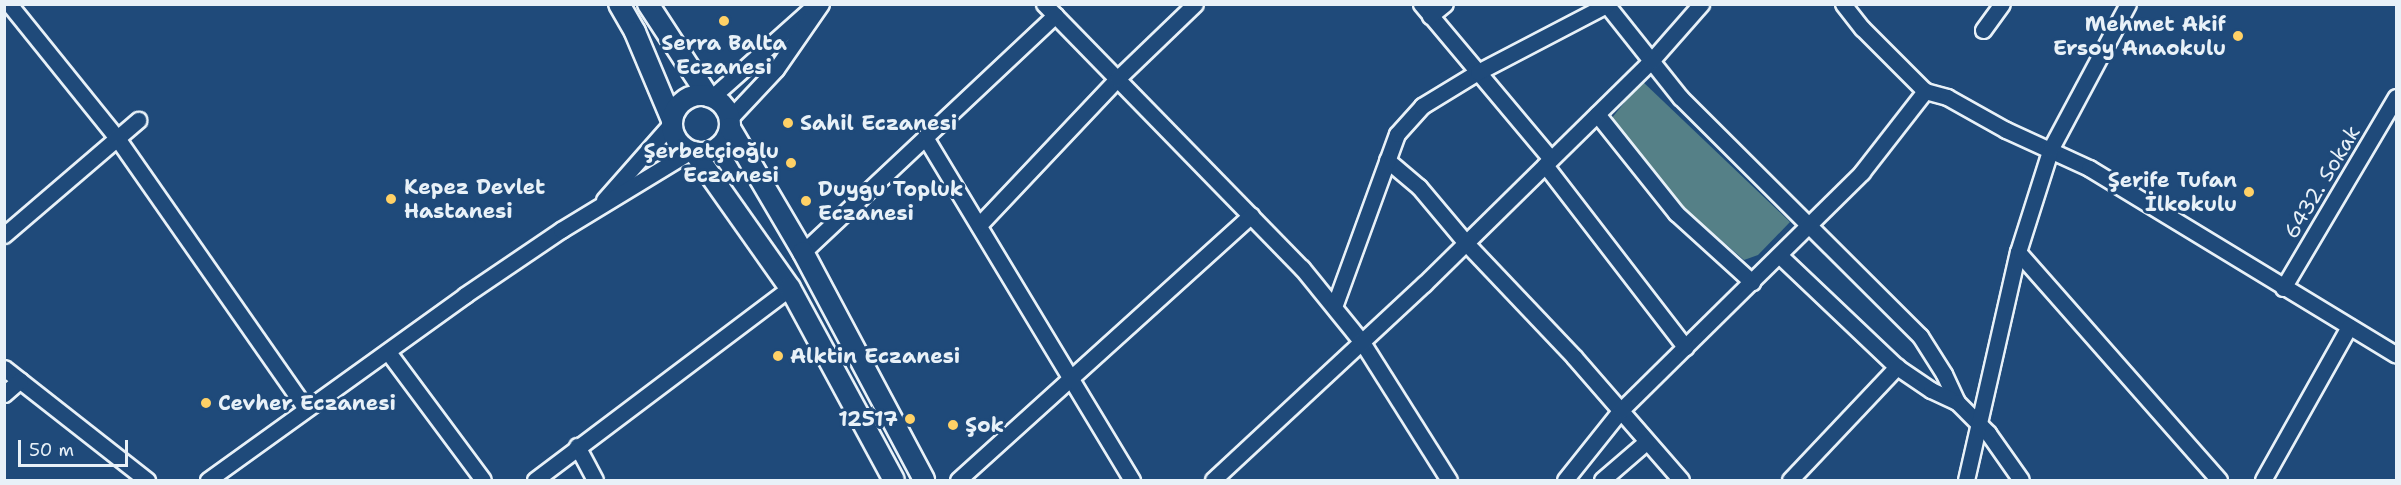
<!DOCTYPE html>
<html>
<head>
<meta charset="utf-8">
<style>
	body { margin:0 }
	#map { position:relative; width:2401px; height:485px; overflow:hidden; background:#1f4a7a; font-family:"Shantell Sans",sans-serif }
	div>[style] { position:absolute }
	.green>* { inset:0; background:#558087 }
	.roads { filter:drop-shadow(2px 0 #e8f1f8) drop-shadow(-2px 0 #e8f1f8) drop-shadow(0 2px #e8f1f8) drop-shadow(0 -2px #e8f1f8) }
	.minor>* { height:15px; margin:-7.5px; padding:0 7.5px; transform-origin:7.5px; border-radius:7.5px; background:#1f4a7a }
	.major>* { height:20px; margin:-10px; padding:0 10px; transform-origin:10px; border-radius:10px; background:#1f4a7a }
	.major>.ring { margin:-10px; padding:0; box-sizing:content-box; background:none; border:20px solid #1f4a7a; border-radius:50% }
	.dots>* { width:16px; height:16px; translate:-50% -50%; box-sizing:border-box; border:3px solid #1f4a7a; border-radius:50% }
	span { translate:-50% -50%; white-space:nowrap; text-align:center; line-height:1.15; -webkit-text-stroke:6px #1f4a7a; paint-order:stroke }
	.poi-label { font-size:21px; color:#e8f1f8; font-weight:700 }
	.right { translate:-100% -50%; text-align:right }
	.left { translate:0 -50%; text-align:left }
	.street-label { font-size:21px; color:#e8f1f8 }
	.frame { position:absolute; inset:0; border:6px solid #e8f1f8; pointer-events:none }
	.scale { position:absolute; left:18px; top:440px; width:110px; height:27px; box-sizing:border-box; border:3px solid #e8f1f8; border-top:0; padding-left:8px; font-size:18px; line-height:21px; white-space:nowrap; color:#e8f1f8; -webkit-text-stroke:4px #1f4a7a; paint-order:stroke }
</style>
</head>
<body>
<div id="map">
	<div class="green">
		<div style="clip-path:polygon(1642px 81px,1790px 222px,1758px 255px,1744px 260px,1685px 209px,1611px 119px)"></div>
	</div>
	<div class="roads">
		<div class="minor">
			<div style="left:9px;top:4px;width:172px;rotate:51.1deg"></div>
			<div style="left:117px;top:138px;width:330px;rotate:55.1deg"></div>
			<div style="left:1044px;top:4px;width:369px;rotate:45.7deg"></div>
			<div style="left:1302px;top:268px;width:95px;rotate:51deg"></div>
			<div style="left:1362px;top:342px;width:163px;rotate:57.8deg"></div>
			<div style="left:1421px;top:4px;width:202px;rotate:50deg"></div>
			<div style="left:1606px;top:4px;width:119px;rotate:51.5deg"></div>
			<div style="left:1680px;top:97px;width:339px;rotate:44.9deg"></div>
			<div style="left:1920px;top:336px;width:45px;rotate:57.7deg"></div>
			<div style="left:1944px;top:374px;width:31px;rotate:65deg"></div>
			<div style="left:1843px;top:4px;width:31px;rotate:52deg"></div>
			<div style="left:1862px;top:28px;width:89px;rotate:45deg"></div>
			<div style="left:1925px;top:91px;width:23px;rotate:15deg"></div>
			<div style="left:1947px;top:97px;width:68px;rotate:29.2deg"></div>
			<div style="left:2006px;top:130px;width:91px;rotate:24.6deg"></div>
			<div style="left:2089px;top:168px;width:359px;rotate:31.3deg"></div>
			<div style="left:1430px;top:16px;width:19px;rotate:-39deg"></div>
			<div style="left:1983px;top:30px;width:32px;rotate:-54deg"></div>
			<div style="left:712px;top:97px;width:134px;rotate:-41.7deg"></div>
			<div style="left:1597px;top:114px;width:127px;rotate:51.4deg"></div>
			<div style="left:1676px;top:213px;width:103px;rotate:42.2deg"></div>
			<div style="left:730px;top:118px;width:67px;rotate:-46.8deg"></div>
			<div style="left:776px;top:69px;width:79px;rotate:-55.3deg"></div>
			<div style="left:925px;top:137px;width:401px;rotate:58.9deg"></div>
			<div style="left:1387px;top:160px;width:42px;rotate:40.2deg"></div>
			<div style="left:1419px;top:187px;width:73px;rotate:50deg"></div>
			<div style="left:1466px;top:243px;width:157px;rotate:46.5deg"></div>
			<div style="left:1574px;top:357px;width:163px;rotate:49deg"></div>
			<div style="left:1545px;top:165px;width:230px;rotate:52.4deg"></div>
			<div style="left:604px;top:200px;width:103px;rotate:-48.6deg"></div>
			<div style="left:979px;top:225px;width:201px;rotate:-46.6deg"></div>
			<div style="left:1117px;top:79px;width:108px;rotate:-43.9deg"></div>
			<div style="left:4px;top:235px;width:177px;rotate:-40.6deg"></div>
			<div style="left:803px;top:252px;width:346px;rotate:-43.2deg"></div>
			<div style="left:2018px;top:252px;width:304px;rotate:48.6deg"></div>
			<div style="left:1779px;top:255px;width:163px;rotate:43.5deg"></div>
			<div style="left:1897px;top:367px;width:41px;rotate:34.1deg"></div>
			<div style="left:1931px;top:390px;width:29px;rotate:25deg"></div>
			<div style="left:1957px;top:402px;width:44px;rotate:45deg"></div>
			<div style="left:1988px;top:433px;width:57px;rotate:54.9deg"></div>
			<div style="left:2283px;top:288px;width:222px;rotate:-59.4deg"></div>
			<div style="left:1334px;top:307px;width:184px;rotate:-70deg"></div>
			<div style="left:1397px;top:134px;width:38px;rotate:-48deg"></div>
			<div style="left:1422px;top:106px;width:66px;rotate:-31.3deg"></div>
			<div style="left:1478px;top:72px;width:144px;rotate:-27.6deg"></div>
			<div style="left:388px;top:352px;width:159px;rotate:53.4deg"></div>
			<div style="left:4px;top:368px;width:182px;rotate:38.1deg"></div>
			<div style="left:4px;top:394px;width:21px;rotate:-41deg"></div>
			<div style="left:577px;top:446px;width:38px;rotate:62deg"></div>
			<div style="left:208px;top:480px;width:317px;rotate:-35.7deg"></div>
			<div style="left:465px;top:295px;width:116px;rotate:-34.1deg"></div>
			<div style="left:561px;top:230px;width:152px;rotate:-31.3deg"></div>
			<div style="left:535px;top:480px;width:319px;rotate:-37deg"></div>
			<div style="left:958px;top:480px;width:395px;rotate:-42.1deg"></div>
			<div style="left:1213px;top:480px;width:288px;rotate:-42.9deg"></div>
			<div style="left:1424px;top:284px;width:318px;rotate:-44.5deg"></div>
			<div style="left:1651px;top:61px;width:76px;rotate:-48.7deg"></div>
			<div style="left:1565px;top:480px;width:88px;rotate:-51.4deg"></div>
			<div style="left:1620px;top:411px;width:340px;rotate:-44.6deg"></div>
			<div style="left:1862px;top:172px;width:103px;rotate:-52.1deg"></div>
			<div style="left:1602px;top:480px;width:58px;rotate:-40.8deg"></div>
			<div style="left:1790px;top:480px;width:156px;rotate:-46.6deg"></div>
			<div style="left:1966px;top:480px;width:234px;rotate:-77.2deg"></div>
			<div style="left:2018px;top:252px;width:109px;rotate:-72.4deg"></div>
			<div style="left:2051px;top:148px;width:163px;rotate:-61.9deg"></div>
			<div style="left:2263px;top:480px;width:176px;rotate:-60.7deg"></div>
		</div>
		<div class="major">
			<div style="left:619px;top:4px;width:32px;rotate:60deg"></div>
			<div style="left:635px;top:32px;width:95px;rotate:67.2deg"></div>
			<div style="left:648px;top:4px;width:110px;rotate:56.9deg"></div>
			<div class="ring" style="left:672px;top:95px;width:38px;height:38px"></div>
			<div style="left:730px;top:128px;width:144px;rotate:59.5deg"></div>
			<div style="left:803px;top:252px;width:258px;rotate:62deg"></div>
			<div style="left:694px;top:152px;width:166px;rotate:54.8deg"></div>
			<div style="left:790px;top:288px;width:218px;rotate:61.6deg"></div>
		</div>
	</div>
	<div class="dots">
		<div style="left:724px;top:21px;background:#ffd166"></div>
		<div style="left:2238px;top:36px;background:#ffd166"></div>
		<div style="left:788px;top:123px;background:#ffd166"></div>
		<div style="left:791px;top:163px;background:#ffd166"></div>
		<div style="left:2249px;top:192px;background:#ffd166"></div>
		<div style="left:391px;top:199px;background:#ffd166"></div>
		<div style="left:806px;top:201px;background:#ffd166"></div>
		<div style="left:778px;top:356px;background:#ffd166"></div>
		<div style="left:206px;top:403px;background:#ffd166"></div>
		<div style="left:910px;top:419px;background:#ffd166"></div>
		<div style="left:953px;top:425px;background:#ffd166"></div>
	</div>
	<div class="poi-label">
		<span class="right" style="left:2226px;top:36px">Mehmet Akif<br>Ersoy Anaokulu</span>
		<span style="left:724px;top:55px">Serra Balta<br>Eczanesi</span>
		<span class="left" style="left:800px;top:123px">Sahil Eczanesi</span>
		<span class="right" style="left:779px;top:163px">Şerbetçioğlu<br>Eczanesi</span>
		<span class="right" style="left:2237px;top:192px">Şerife Tufan<br>İlkokulu</span>
		<span class="left" style="left:404px;top:199px">Kepez Devlet<br>Hastanesi</span>
		<span class="left" style="left:818px;top:201px">Duygu Topluk<br>Eczanesi</span>
		<span class="left" style="left:790px;top:356px">Alktin Eczanesi</span>
		<span class="left" style="left:218px;top:403px">Cevher Eczanesi</span>
		<span class="right" style="left:898px;top:419px">12517</span>
		<span class="left" style="left:965px;top:425px">Şok</span>
	</div>
	<div class="street-label">
		<span style="left:2322px;top:182px;rotate:-59deg">6432. Sokak</span>
	</div>
	<div class="frame"></div>
	<div class="scale">50 m</div>
</div>
</body>
</html>
